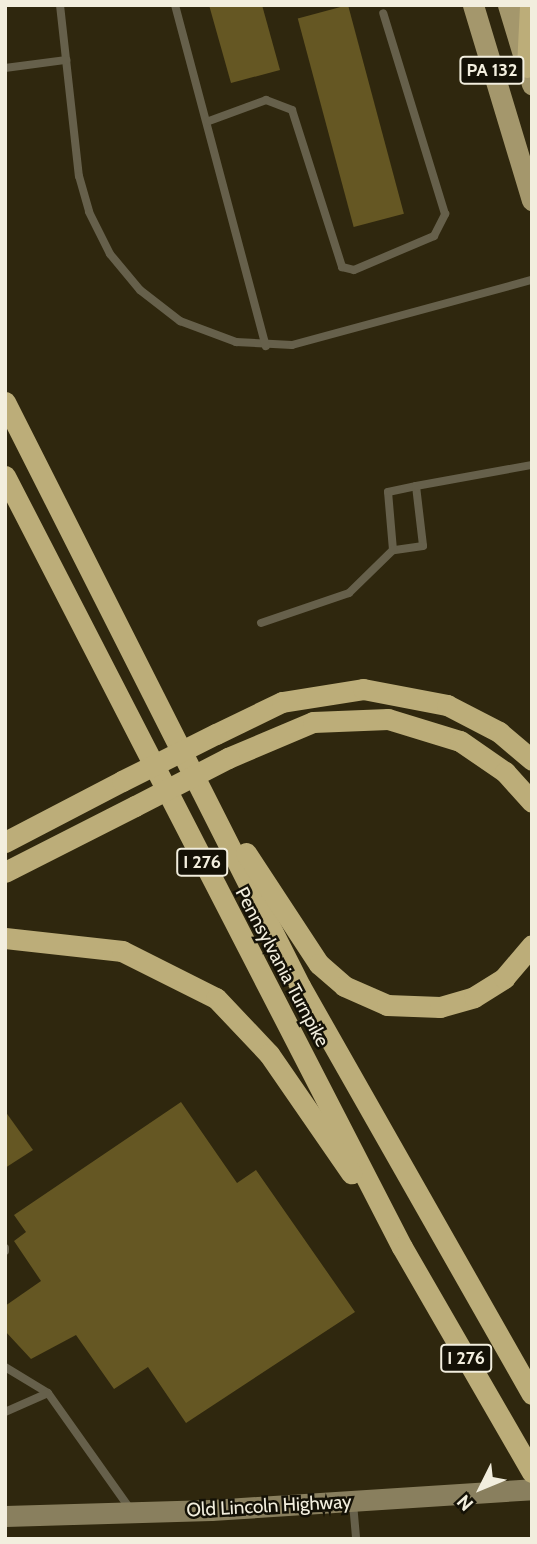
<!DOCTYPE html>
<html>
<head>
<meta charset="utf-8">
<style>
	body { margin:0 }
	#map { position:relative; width:537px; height:1544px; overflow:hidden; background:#2f270e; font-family:Cabin,sans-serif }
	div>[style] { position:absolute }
	.building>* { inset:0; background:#655723; transform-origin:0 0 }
	.lane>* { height:8px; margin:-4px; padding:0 4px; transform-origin:4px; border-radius:4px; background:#66604b }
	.secondary>* { height:21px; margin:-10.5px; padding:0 10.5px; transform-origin:10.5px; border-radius:10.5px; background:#897f5e }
	.primary>* { height:21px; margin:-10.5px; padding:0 10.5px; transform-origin:10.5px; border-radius:10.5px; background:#a4976c }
	.highway>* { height:21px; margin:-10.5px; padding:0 10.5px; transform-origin:10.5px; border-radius:10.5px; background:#bcad79 }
	.highway-bridge>* { height:21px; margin:-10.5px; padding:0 10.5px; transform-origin:10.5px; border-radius:10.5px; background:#bcad79 }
	span { translate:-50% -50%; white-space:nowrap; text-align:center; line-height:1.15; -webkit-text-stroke:5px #141106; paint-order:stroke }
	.shield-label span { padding:2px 5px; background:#141106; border:2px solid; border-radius:5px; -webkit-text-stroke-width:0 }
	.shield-label { font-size:18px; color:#f2eede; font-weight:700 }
	.street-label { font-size:19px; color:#f2eede }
	.frame { position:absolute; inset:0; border:7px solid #f2eede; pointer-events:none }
	.north { position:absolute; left:446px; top:1453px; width:70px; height:70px; -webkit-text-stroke:5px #141106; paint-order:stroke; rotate:227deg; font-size:19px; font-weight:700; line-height:28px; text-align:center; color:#f2eede }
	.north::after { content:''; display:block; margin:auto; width:24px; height:32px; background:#f2eede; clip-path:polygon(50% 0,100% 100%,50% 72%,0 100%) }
</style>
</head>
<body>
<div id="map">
	<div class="building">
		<div style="clip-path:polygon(209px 5px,262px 5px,280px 70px,231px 83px)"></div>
		<div style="left:348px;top:5px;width:216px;height:52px;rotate:75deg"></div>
		<div style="clip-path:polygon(181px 1102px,237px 1183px,256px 1170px,355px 1312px,186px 1423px,148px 1367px,114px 1389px,76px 1335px,31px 1359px,5px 1331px,5px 1306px,41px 1281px,14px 1241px,26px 1232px,14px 1215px)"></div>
		<div style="clip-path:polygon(5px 1111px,33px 1150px,5px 1168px)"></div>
	</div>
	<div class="lane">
		<div style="left:60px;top:5px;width:172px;rotate:83.7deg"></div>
		<div style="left:79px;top:176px;width:37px;rotate:74deg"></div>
		<div style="left:89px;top:212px;width:47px;rotate:63.4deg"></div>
		<div style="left:110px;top:254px;width:47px;rotate:50.2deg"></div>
		<div style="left:140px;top:290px;width:51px;rotate:37.8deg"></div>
		<div style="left:180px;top:321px;width:60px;rotate:20.6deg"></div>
		<div style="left:236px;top:342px;width:56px;rotate:3.1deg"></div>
		<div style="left:292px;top:345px;width:249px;rotate:-15.2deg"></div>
		<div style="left:175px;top:5px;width:353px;rotate:75.1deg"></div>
		<div style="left:5px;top:68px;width:62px;rotate:-7.5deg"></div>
		<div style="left:209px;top:121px;width:61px;rotate:-20.2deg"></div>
		<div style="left:266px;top:100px;width:28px;rotate:21deg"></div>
		<div style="left:292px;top:110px;width:165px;rotate:72.3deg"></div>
		<div style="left:342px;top:267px;width:12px;rotate:14deg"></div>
		<div style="left:354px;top:270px;width:87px;rotate:-23deg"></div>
		<div style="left:434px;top:236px;width:25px;rotate:-63deg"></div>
		<div style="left:445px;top:214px;width:210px;rotate:-107.1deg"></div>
		<div style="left:416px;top:486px;width:60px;rotate:83.3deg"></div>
		<div style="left:423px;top:546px;width:30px;rotate:172deg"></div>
		<div style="left:393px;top:550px;width:58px;rotate:-94.9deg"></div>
		<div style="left:388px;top:492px;width:29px;rotate:-12deg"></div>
		<div style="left:416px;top:486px;width:118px;rotate:-10.3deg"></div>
		<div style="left:261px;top:623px;width:93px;rotate:-18.8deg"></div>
		<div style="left:349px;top:593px;width:62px;rotate:-44.3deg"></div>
		<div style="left:5px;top:1248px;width:3px;rotate:90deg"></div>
		<div style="left:5px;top:1367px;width:50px;rotate:31.2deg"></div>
		<div style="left:48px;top:1393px;width:142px;rotate:54.7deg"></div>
		<div style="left:5px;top:1412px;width:47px;rotate:-23.8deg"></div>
		<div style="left:353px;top:1503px;width:36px;rotate:85deg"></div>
	</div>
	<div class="secondary">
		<div style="left:5px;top:1516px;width:206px;rotate:-1.7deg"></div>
		<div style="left:211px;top:1510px;width:322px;rotate:-3.7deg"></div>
	</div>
	<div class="primary">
		<div style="left:473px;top:5px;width:204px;rotate:73.2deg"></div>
		<div style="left:508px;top:5px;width:83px;rotate:73.1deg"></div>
	</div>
	<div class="highway">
		<div style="left:527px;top:67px;width:62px;rotate:-87.2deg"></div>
		<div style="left:5px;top:402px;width:654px;rotate:63.2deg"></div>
		<div style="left:300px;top:986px;width:469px;rotate:60.4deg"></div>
		<div style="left:5px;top:476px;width:867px;rotate:62.76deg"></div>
		<div style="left:402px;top:1247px;width:260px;rotate:60deg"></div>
		<div style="left:216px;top:734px;width:73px;rotate:-25.9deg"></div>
		<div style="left:282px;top:702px;width:82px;rotate:-9.1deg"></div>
		<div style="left:363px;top:689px;width:86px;rotate:10.8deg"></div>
		<div style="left:447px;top:705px;width:59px;rotate:27.4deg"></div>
		<div style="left:499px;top:732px;width:43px;rotate:40.3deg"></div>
		<div style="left:228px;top:758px;width:92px;rotate:-23deg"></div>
		<div style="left:313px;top:722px;width:75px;rotate:-2.3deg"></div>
		<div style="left:388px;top:719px;width:75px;rotate:17deg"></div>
		<div style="left:460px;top:741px;width:55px;rotate:34.6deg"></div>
		<div style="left:505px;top:772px;width:40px;rotate:48deg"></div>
		<div style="left:5px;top:842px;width:132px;rotate:-27.5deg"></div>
		<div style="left:246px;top:853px;width:133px;rotate:56.7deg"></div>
		<div style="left:319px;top:964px;width:33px;rotate:41deg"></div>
		<div style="left:344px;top:986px;width:47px;rotate:23.8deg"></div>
		<div style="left:387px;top:1005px;width:53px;rotate:2.2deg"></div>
		<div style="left:440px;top:1007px;width:35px;rotate:-16deg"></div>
		<div style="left:474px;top:997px;width:36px;rotate:-32deg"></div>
		<div style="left:504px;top:978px;width:43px;rotate:-49.7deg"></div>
		<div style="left:5px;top:872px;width:146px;rotate:-26.9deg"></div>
		<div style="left:5px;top:938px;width:118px;rotate:6.3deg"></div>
		<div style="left:122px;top:951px;width:105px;rotate:26.6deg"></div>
		<div style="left:216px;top:998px;width:77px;rotate:46.6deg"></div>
		<div style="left:269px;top:1054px;width:145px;rotate:55.4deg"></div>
	</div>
	<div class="highway-bridge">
		<div style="left:122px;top:781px;width:105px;rotate:-26.6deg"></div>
		<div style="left:135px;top:806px;width:105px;rotate:-27.3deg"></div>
	</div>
	<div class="shield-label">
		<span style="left:492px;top:70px">PA 132</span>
		<span style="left:202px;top:862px">I 276</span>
		<span style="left:466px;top:1358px">I 276</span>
	</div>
	<div class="street-label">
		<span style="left:282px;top:967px;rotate:62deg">Pennsylvania Turnpike</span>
		<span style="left:269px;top:1506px;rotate:-3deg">Old Lincoln Highway</span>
	</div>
	<div class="frame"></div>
	<div class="north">N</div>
</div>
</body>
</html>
